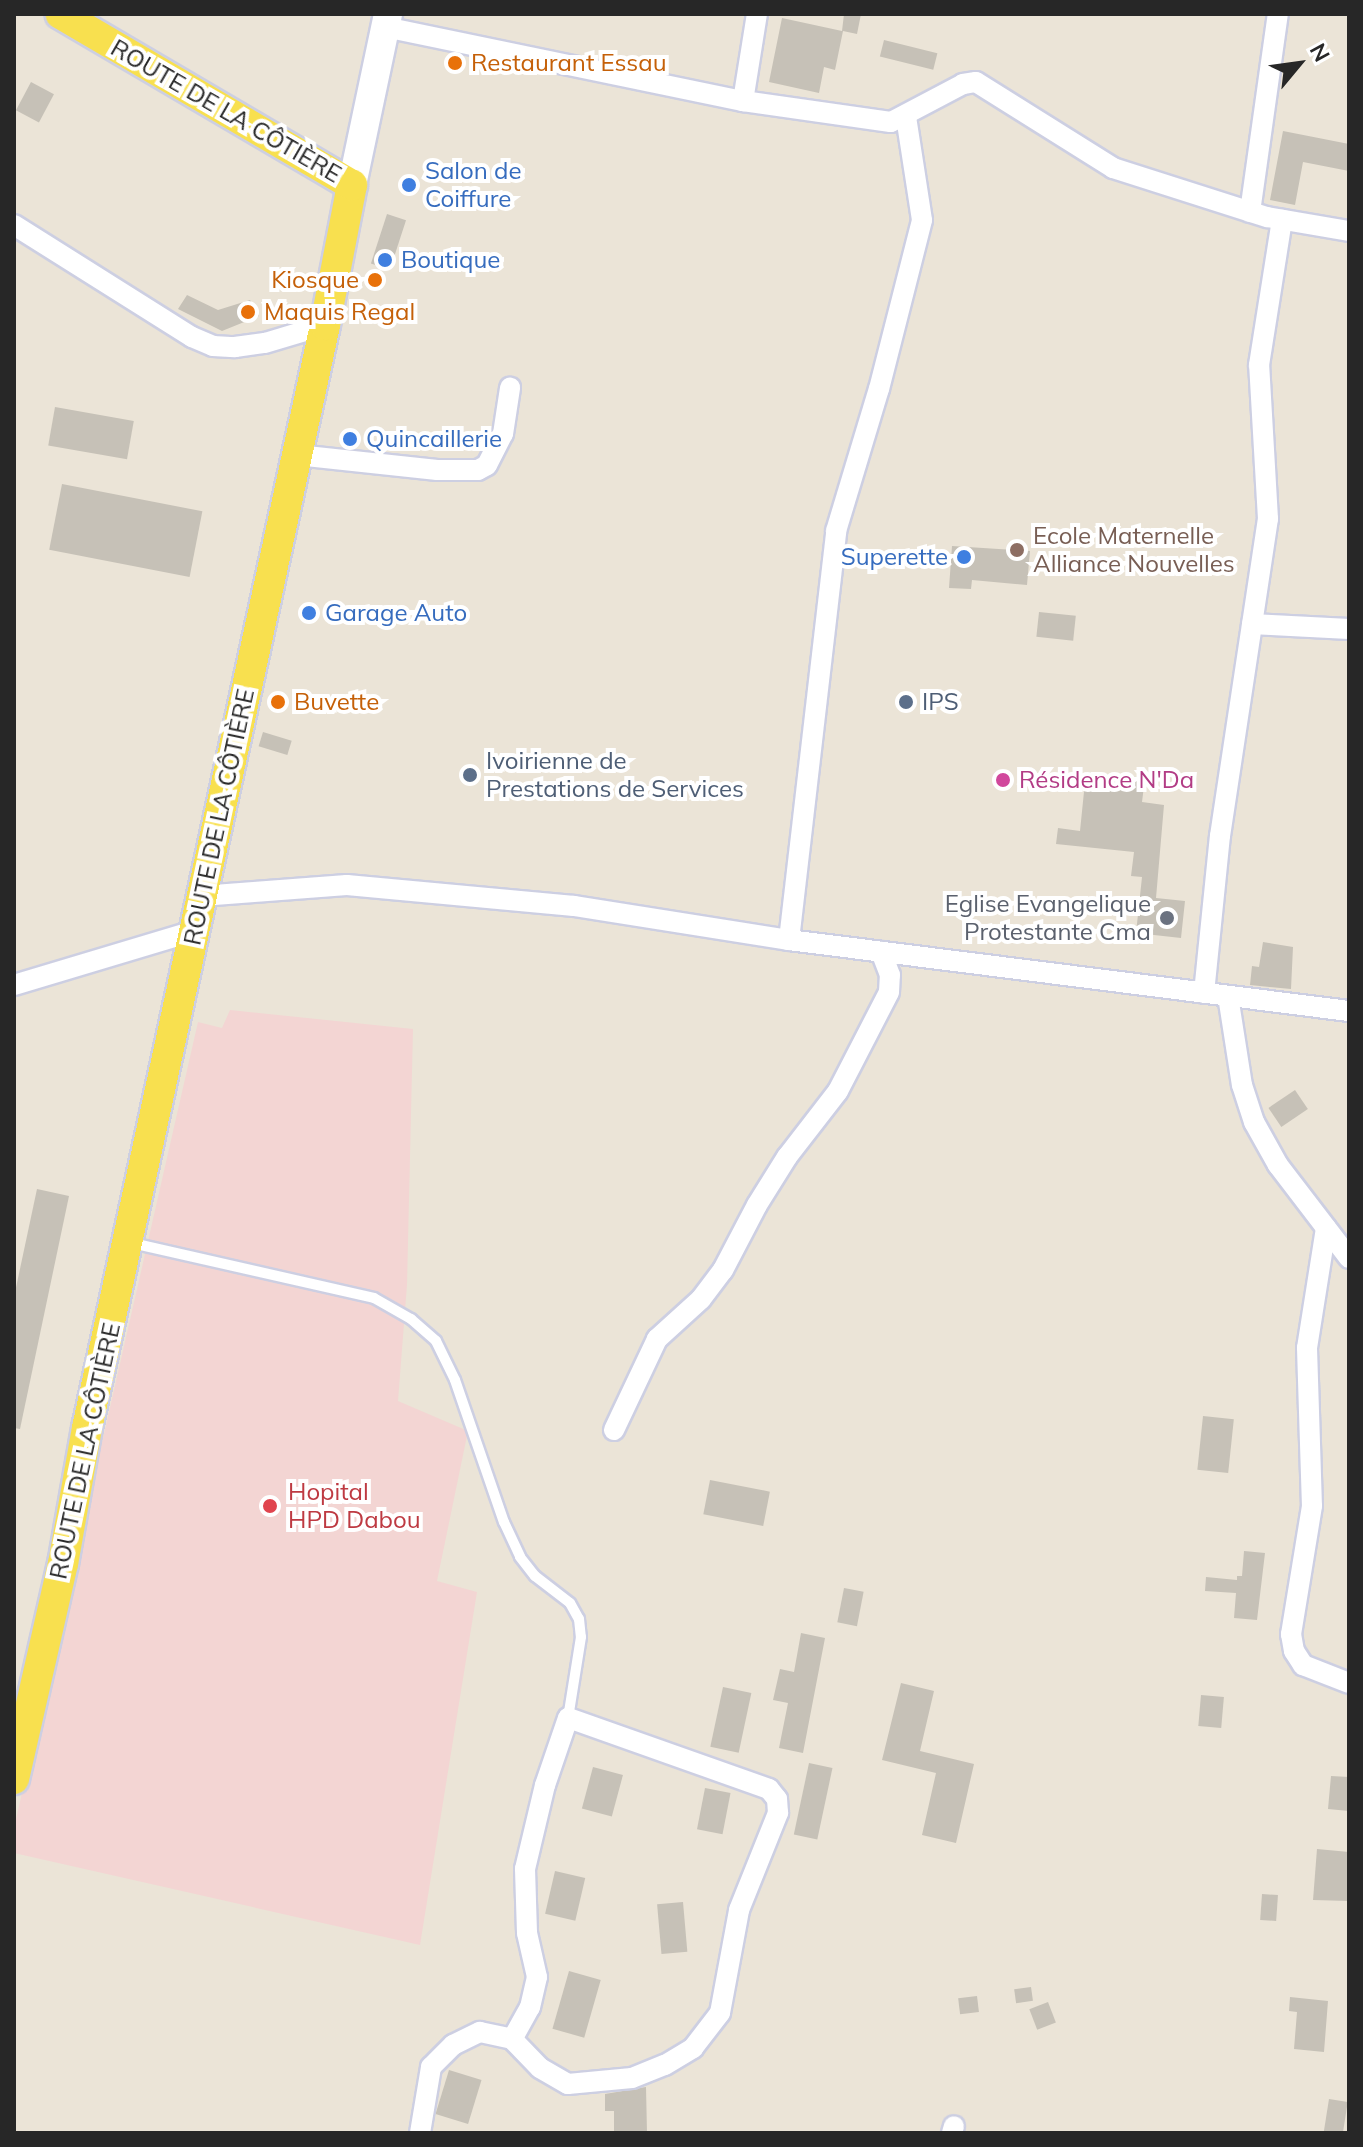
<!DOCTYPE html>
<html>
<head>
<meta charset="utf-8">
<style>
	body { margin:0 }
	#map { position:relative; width:1363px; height:2147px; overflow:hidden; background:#ebe4d7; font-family:Mulish,sans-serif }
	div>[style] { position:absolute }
	.medical>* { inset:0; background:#f3d5d3 }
	.building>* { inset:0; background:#c6c1b7; transform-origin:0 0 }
	.roads { filter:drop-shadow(2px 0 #cdcfe2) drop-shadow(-2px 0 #cdcfe2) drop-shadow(0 2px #cdcfe2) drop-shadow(0 -2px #cdcfe2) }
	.service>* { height:10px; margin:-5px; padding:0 5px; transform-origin:5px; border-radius:5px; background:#fff }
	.minor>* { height:20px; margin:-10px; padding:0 10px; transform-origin:10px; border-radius:10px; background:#fff }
	.secondary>* { height:28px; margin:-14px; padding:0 14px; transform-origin:14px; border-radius:14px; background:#fff }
	.primary>* { height:30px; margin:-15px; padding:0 15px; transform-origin:15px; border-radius:15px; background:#f8e04f }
	.dots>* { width:22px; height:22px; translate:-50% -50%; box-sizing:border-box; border:4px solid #fff; border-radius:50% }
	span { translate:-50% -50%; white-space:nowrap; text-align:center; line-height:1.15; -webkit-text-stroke:8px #fff; paint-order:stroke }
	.food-label { font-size:24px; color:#c56008 }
	.left { translate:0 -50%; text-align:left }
	.right { translate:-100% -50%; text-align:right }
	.street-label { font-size:24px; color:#272727 }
	.shop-label { font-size:24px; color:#366cbe }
	.education-label { font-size:24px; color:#785e54 }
	.service-label { font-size:24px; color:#4e5e75 }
	.hotel-label { font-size:24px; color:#b23c85 }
	.worship-label { font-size:24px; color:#5b616d }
	.health-label { font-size:24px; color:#be3a42 }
	.frame { position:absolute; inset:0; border:16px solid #272727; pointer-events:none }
	.north { position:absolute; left:1259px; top:24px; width:80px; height:80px; -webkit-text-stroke:6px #fff; paint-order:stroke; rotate:61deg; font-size:22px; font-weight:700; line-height:32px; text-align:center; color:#272727 }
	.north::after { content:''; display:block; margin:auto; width:28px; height:36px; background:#272727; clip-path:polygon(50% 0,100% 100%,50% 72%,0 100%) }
</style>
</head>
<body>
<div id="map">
	<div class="medical">
		<div style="clip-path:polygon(230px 1010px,413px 1029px,407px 1285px,398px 1401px,468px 1431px,437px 1581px,477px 1592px,420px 1945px,14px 1853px,14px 1828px,198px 1022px,222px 1028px)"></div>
	</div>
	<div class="building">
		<div style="clip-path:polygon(844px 14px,861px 14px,857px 34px,843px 31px,835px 70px,824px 67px,819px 93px,769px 82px,782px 18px,842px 31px)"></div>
		<div style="left:884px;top:40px;width:55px;height:17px;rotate:14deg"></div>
		<div style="left:31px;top:82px;width:26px;height:32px;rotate:28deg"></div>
		<div style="clip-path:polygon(1283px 131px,1349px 144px,1349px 171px,1303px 162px,1295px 205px,1270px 200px)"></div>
		<div style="left:387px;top:214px;width:20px;height:52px;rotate:18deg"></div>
		<div style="clip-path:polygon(187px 295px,218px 310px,250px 300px,259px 316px,222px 331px,178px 309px)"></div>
		<div style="left:55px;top:407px;width:80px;height:39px;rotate:10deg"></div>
		<div style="left:62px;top:484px;width:143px;height:67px;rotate:11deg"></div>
		<div style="clip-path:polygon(952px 546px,1030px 551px,1027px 585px,972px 580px,971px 589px,949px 588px)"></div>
		<div style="left:1039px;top:612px;width:37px;height:25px;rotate:6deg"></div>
		<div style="left:263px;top:732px;width:30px;height:15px;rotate:17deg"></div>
		<div style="clip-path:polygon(1086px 772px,1145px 778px,1142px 802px,1164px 805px,1156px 898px,1185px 901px,1181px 938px,1136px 933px,1142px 877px,1131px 876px,1134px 852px,1056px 844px,1058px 828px,1080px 831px)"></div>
		<div style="clip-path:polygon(1263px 942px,1293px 947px,1291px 989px,1250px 985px,1252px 966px,1259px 967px)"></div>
		<div style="left:1295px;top:1090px;width:23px;height:32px;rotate:56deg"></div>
		<div style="clip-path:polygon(37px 1189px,69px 1196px,20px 1429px,14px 1428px,14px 1297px)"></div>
		<div style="left:1203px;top:1416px;width:31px;height:54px;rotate:6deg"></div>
		<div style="left:710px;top:1480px;width:61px;height:35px;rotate:11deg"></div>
		<div style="clip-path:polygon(1244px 1551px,1265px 1553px,1257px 1620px,1234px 1618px,1236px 1593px,1205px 1591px,1206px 1577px,1237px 1580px,1237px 1576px,1242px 1576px)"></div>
		<div style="left:844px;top:1588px;width:20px;height:35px;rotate:11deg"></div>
		<div style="clip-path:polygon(801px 1633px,825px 1638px,803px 1753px,779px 1748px,788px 1703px,773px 1700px,780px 1669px,794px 1672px)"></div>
		<div style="clip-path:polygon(901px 1683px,934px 1691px,920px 1751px,974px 1764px,956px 1843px,922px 1835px,936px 1773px,882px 1760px)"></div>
		<div style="left:723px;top:1687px;width:29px;height:61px;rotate:12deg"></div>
		<div style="left:1201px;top:1695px;width:23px;height:31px;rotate:5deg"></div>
		<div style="left:809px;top:1763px;width:24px;height:73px;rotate:12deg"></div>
		<div style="left:593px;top:1767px;width:31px;height:43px;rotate:15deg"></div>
		<div style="clip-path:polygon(1331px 1776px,1349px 1777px,1349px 1811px,1328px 1809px)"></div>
		<div style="left:705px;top:1788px;width:26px;height:42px;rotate:11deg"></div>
		<div style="clip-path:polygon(1317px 1849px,1349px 1852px,1349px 1901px,1313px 1900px)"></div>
		<div style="left:555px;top:1871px;width:31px;height:44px;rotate:13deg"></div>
		<div style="left:1262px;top:1894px;width:16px;height:26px;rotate:4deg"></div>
		<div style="left:683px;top:1902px;width:50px;height:26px;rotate:85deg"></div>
		<div style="left:569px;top:1971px;width:33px;height:60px;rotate:16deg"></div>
		<div style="left:1031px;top:1987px;width:14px;height:17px;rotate:82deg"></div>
		<div style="left:977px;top:1996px;width:16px;height:19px;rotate:83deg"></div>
		<div style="clip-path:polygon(1290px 1997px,1328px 2001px,1324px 2052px,1294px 2049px,1297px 2012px,1289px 2011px)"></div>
		<div style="left:1048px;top:2002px;width:22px;height:20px;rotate:69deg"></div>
		<div style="left:449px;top:2070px;width:34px;height:46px;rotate:17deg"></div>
		<div style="clip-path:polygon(646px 2087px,647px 2133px,614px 2133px,614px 2111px,605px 2111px,605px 2094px)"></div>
		<div style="left:1329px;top:2099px;width:19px;height:35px;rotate:9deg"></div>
	</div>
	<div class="roads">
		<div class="service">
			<div style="left:132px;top:1243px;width:248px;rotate:12.8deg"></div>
			<div style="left:374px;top:1298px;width:43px;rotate:29.6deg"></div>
			<div style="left:411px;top:1319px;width:33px;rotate:41deg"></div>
			<div style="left:436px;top:1341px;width:43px;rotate:64deg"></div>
			<div style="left:455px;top:1380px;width:150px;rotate:71deg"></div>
			<div style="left:504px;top:1522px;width:38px;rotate:65deg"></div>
			<div style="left:520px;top:1557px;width:24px;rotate:52deg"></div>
			<div style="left:535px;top:1576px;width:44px;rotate:37.6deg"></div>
			<div style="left:570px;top:1603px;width:18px;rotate:61deg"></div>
			<div style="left:579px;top:1619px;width:18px;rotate:84deg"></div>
			<div style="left:581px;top:1637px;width:82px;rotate:99.1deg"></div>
		</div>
		<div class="minor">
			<div style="left:385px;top:27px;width:366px;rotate:11.7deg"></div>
			<div style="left:743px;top:101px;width:149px;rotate:8.1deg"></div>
			<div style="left:891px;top:122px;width:81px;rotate:-27.8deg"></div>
			<div style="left:963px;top:84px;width:13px;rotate:-9deg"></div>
			<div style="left:976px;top:82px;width:162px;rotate:32.1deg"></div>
			<div style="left:1113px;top:168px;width:162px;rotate:17.7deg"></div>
			<div style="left:1267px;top:217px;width:83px;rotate:9.7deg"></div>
			<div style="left:743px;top:101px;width:88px;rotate:-80.9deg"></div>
			<div style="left:1250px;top:212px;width:200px;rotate:-82deg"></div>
			<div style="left:14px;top:225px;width:210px;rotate:32.2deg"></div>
			<div style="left:192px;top:337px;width:23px;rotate:23deg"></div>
			<div style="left:213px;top:346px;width:22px;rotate:3deg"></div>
			<div style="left:235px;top:347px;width:30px;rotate:-8deg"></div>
			<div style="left:265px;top:343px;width:63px;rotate:-16.7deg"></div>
			<div style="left:297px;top:455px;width:141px;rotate:6.1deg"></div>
			<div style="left:437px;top:470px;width:41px"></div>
			<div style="left:478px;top:470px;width:10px;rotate:-29deg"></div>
			<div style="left:487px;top:465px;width:35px;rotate:-63deg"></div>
			<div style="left:503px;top:434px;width:47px;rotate:-81.3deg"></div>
			<div style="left:1252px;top:624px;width:97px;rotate:3deg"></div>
			<div style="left:201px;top:896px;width:146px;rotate:-4.3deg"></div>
			<div style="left:347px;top:885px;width:228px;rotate:5.3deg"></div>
			<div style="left:574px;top:906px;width:218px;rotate:9deg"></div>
			<div style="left:789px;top:940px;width:564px;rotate:7.23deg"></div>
			<div style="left:789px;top:940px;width:412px;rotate:-83.4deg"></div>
			<div style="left:836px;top:531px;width:148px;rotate:-73.2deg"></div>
			<div style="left:879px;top:389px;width:174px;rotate:-75.7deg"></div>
			<div style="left:922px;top:220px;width:104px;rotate:-98.8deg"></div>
			<div style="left:14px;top:985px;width:188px;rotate:-16.7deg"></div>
			<div style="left:1204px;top:993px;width:158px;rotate:-84.2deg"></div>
			<div style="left:1220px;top:836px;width:321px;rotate:-81.4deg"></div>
			<div style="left:1268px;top:519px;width:154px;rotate:-93.3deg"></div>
			<div style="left:1259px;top:365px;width:147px;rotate:-81deg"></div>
			<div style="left:1228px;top:996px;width:90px;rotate:81.1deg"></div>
			<div style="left:1242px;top:1085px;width:39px;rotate:72deg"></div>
			<div style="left:1254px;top:1122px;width:49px;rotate:60.8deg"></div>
			<div style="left:1278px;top:1165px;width:117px;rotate:52.6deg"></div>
			<div style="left:1326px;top:1228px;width:121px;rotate:99deg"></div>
			<div style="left:1307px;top:1348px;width:158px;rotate:88.2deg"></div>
			<div style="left:1312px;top:1506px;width:130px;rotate:99.3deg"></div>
			<div style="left:1291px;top:1634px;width:17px;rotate:80deg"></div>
			<div style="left:1294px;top:1651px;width:17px;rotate:57deg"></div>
			<div style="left:1303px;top:1665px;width:49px;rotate:21.4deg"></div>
			<div style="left:614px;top:1430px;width:101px;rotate:-64.7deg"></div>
			<div style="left:657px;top:1339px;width:59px;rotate:-42.3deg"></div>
			<div style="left:701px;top:1299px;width:36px;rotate:-53deg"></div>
			<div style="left:723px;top:1270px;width:73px;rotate:-62.4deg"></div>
			<div style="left:757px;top:1205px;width:57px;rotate:-58deg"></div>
			<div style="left:787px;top:1157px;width:83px;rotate:-52.3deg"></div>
			<div style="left:838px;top:1091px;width:111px;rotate:-62.7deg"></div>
			<div style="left:889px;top:992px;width:17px;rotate:-87deg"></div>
			<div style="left:890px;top:975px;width:25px;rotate:-111deg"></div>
			<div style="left:420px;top:2133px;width:67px;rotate:-80.5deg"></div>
			<div style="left:431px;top:2067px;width:31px;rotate:-45deg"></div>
			<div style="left:453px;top:2045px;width:30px;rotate:-26deg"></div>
			<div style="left:480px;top:2032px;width:33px;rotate:12deg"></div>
			<div style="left:512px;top:2039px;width:40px;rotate:46deg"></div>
			<div style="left:540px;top:2068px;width:32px;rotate:30deg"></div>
			<div style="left:568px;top:2084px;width:64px;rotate:-5.4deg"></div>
			<div style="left:632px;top:2078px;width:35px;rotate:-22deg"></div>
			<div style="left:665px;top:2065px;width:33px;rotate:-31deg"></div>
			<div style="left:693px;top:2048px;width:44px;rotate:-52.4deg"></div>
			<div style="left:720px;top:2013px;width:105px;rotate:-79.5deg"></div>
			<div style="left:739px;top:1910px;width:105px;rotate:-68.1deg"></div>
			<div style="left:778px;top:1813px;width:14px;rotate:-94deg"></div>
			<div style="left:777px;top:1799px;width:13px;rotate:-129deg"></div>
			<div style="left:769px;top:1789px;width:213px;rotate:-160.5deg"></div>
			<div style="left:568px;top:1718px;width:71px;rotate:108.9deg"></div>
			<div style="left:545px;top:1785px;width:86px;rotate:103.4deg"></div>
			<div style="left:525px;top:1869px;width:64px;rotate:88.2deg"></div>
			<div style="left:527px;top:1933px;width:45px;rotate:77.2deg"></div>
			<div style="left:537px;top:1977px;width:31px;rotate:103deg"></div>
			<div style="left:530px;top:2007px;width:37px;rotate:119deg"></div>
			<div style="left:952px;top:2133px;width:7px;rotate:-74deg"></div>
		</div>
		<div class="secondary">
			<div style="left:352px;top:185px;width:175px;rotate:-78.1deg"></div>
		</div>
		<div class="primary">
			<div style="left:14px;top:1779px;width:221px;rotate:-77.2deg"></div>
			<div style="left:63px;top:1564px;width:138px;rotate:-80deg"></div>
			<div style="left:87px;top:1428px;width:1128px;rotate:-77.82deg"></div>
			<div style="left:325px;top:325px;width:143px;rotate:-79.1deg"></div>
			<div style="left:352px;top:185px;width:338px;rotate:-149.6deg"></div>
		</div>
	</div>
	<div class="dots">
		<div style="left:455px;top:63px;background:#e8710a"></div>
		<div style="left:409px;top:185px;background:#3f7fe0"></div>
		<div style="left:385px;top:260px;background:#3f7fe0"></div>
		<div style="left:375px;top:280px;background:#e8710a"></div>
		<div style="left:248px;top:312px;background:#e8710a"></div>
		<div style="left:350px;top:439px;background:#3f7fe0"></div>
		<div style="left:1017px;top:550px;background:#8d6e63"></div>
		<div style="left:964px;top:557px;background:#3f7fe0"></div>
		<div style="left:309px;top:613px;background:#3f7fe0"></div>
		<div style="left:278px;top:702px;background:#e8710a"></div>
		<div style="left:906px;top:702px;background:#5c6f8a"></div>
		<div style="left:470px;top:775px;background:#5c6f8a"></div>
		<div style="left:1003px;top:780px;background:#d1479c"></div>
		<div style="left:1167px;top:918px;background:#6b7280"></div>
		<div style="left:270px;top:1506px;background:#e0444e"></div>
	</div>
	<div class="food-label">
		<span class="left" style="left:471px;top:63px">Restaurant Essau</span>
		<span class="right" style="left:359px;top:280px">Kiosque</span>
		<span class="left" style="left:264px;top:312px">Maquis Regal</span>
		<span class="left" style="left:294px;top:702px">Buvette</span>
	</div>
	<div class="street-label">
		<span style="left:226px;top:111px;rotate:30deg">ROUTE DE LA CÔTIÈRE</span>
		<span style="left:219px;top:817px;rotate:-78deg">ROUTE DE LA CÔTIÈRE</span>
		<span style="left:85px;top:1451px;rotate:-78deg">ROUTE DE LA CÔTIÈRE</span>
	</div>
	<div class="shop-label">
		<span class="left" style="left:425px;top:185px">Salon de<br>Coiffure</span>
		<span class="left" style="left:401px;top:260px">Boutique</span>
		<span class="left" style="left:366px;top:439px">Quincaillerie</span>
		<span class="right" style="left:948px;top:557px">Superette</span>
		<span class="left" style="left:325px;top:613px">Garage Auto</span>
	</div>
	<div class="education-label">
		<span class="left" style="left:1033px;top:550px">Ecole Maternelle<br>Alliance Nouvelles</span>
	</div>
	<div class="service-label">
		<span class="left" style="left:922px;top:702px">IPS</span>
		<span class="left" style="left:486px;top:775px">Ivoirienne de<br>Prestations de Services</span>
	</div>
	<div class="hotel-label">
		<span class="left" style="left:1019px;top:780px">Résidence N'Da</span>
	</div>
	<div class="worship-label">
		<span class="right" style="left:1151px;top:918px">Eglise Evangelique<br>Protestante Cma</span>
	</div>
	<div class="health-label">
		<span class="left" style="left:288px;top:1506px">Hopital<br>HPD Dabou</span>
	</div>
	<div class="frame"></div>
	<div class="north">N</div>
</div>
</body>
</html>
